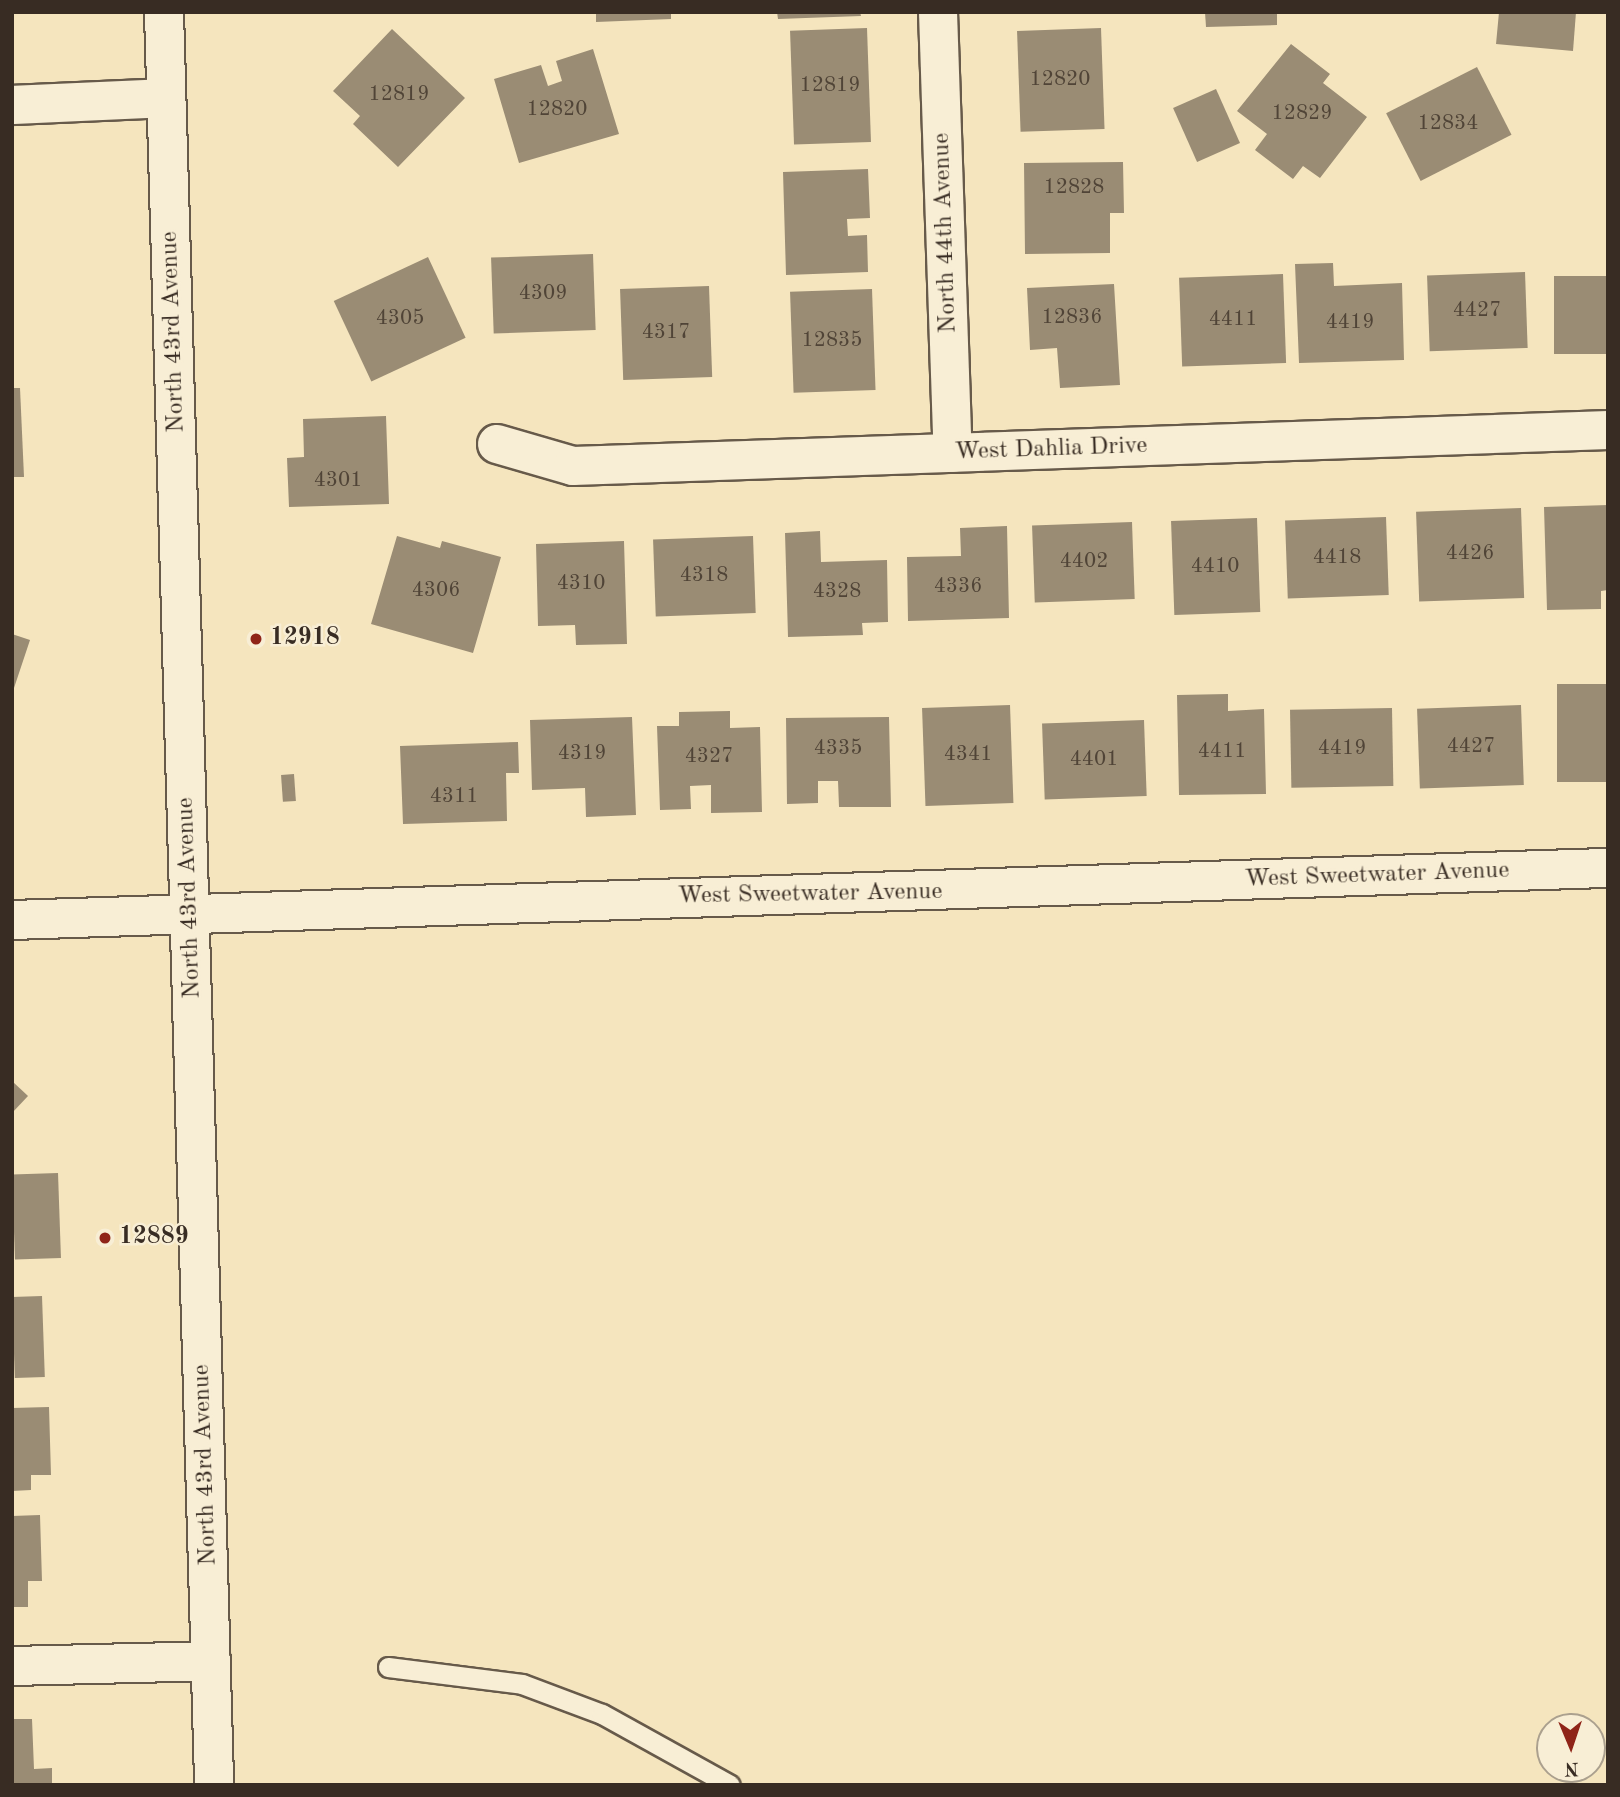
<!DOCTYPE html>
<html>
<head>
<meta charset="utf-8">
<style>
	body { margin:0 }
	#map { position:relative; width:1620px; height:1797px; overflow:hidden; background:#f5e5be; font-family:"Old Standard TT",serif }
	div>[style] { position:absolute }
	.building>* { inset:0; background:#9a8c74; transform-origin:0 0 }
	.roads { filter:drop-shadow(2px 0 #675a4a) drop-shadow(-2px 0 #675a4a) drop-shadow(0 2px #675a4a) drop-shadow(0 -2px #675a4a) }
	.service>* { height:19px; margin:-9.5px; padding:0 9.5px; transform-origin:9.5px; border-radius:9.5px; background:#f8eed5 }
	.minor>* { height:38px; margin:-19px; padding:0 19px; transform-origin:19px; border-radius:19px; background:#f8eed5 }
	.tertiary>* { height:38px; margin:-19px; padding:0 19px; transform-origin:19px; border-radius:19px; background:#f8eed5 }
	.secondary>* { height:38px; margin:-19px; padding:0 19px; transform-origin:19px; border-radius:19px; background:#f8eed5 }
	.dots>* { width:19px; height:19px; translate:-50% -50%; box-sizing:border-box; border:4px solid #f8eed5; border-radius:50% }
	span { translate:-50% -50%; white-space:nowrap; text-align:center; line-height:1.15; -webkit-text-stroke:5px #f8eed5; paint-order:stroke }
	.number-label { font-size:21px; color:#504437 }
	.number-label span { -webkit-text-stroke-width:0 }
	.street-label { font-size:24px; color:#382c23 }
	.poi-label { font-size:24px; color:#382c23; font-weight:700 }
	.left { translate:0 -50%; text-align:left }
	.frame { position:absolute; inset:0; border:14px solid #382c23; pointer-events:none }
	.north { position:absolute; left:1536px; top:1713px; width:70px; height:70px; box-sizing:border-box; background:#f8eed5; border:2px solid #aba08e; border-radius:50%; rotate:178deg; font-size:19px; font-weight:700; line-height:28px; text-align:center; color:#382c23 }
	.north::after { content:''; display:block; margin:auto; width:24px; height:32px; background:#8f2418; clip-path:polygon(50% 0,100% 100%,50% 72%,0 100%) }
</style>
</head>
<body>
<div id="map">
	<div class="building">
		<div style="clip-path:polygon(596px 12px,671px 12px,671px 19px,596px 22px)"></div>
		<div style="clip-path:polygon(777px 12px,860px 12px,861px 16px,778px 19px)"></div>
		<div style="clip-path:polygon(1205px 12px,1277px 12px,1277px 25px,1206px 27px)"></div>
		<div style="clip-path:polygon(1499px 12px,1576px 12px,1573px 51px,1496px 44px)"></div>
		<div style="left:867px;top:28px;width:114px;height:77px;rotate:88deg"></div>
		<div style="left:1101px;top:28px;width:101px;height:84px;rotate:88deg"></div>
		<div style="clip-path:polygon(392px 29px,465px 98px,398px 167px,353px 124px,360px 116px,333px 91px)"></div>
		<div style="clip-path:polygon(1291px 44px,1330px 74px,1323px 83px,1367px 117px,1320px 178px,1303px 166px,1293px 179px,1255px 150px,1267px 134px,1237px 111px)"></div>
		<div style="clip-path:polygon(593px 49px,619px 134px,519px 163px,494px 79px,541px 65px,548px 86px,562px 81px,556px 61px)"></div>
		<div style="left:1477px;top:67px;width:76px;height:102px;rotate:63deg"></div>
		<div style="left:1216px;top:89px;width:59px;height:47px;rotate:66deg"></div>
		<div style="clip-path:polygon(1123px 162px,1124px 213px,1110px 213px,1110px 253px,1025px 254px,1024px 163px)"></div>
		<div style="clip-path:polygon(868px 169px,870px 218px,847px 219px,848px 236px,867px 235px,868px 272px,786px 275px,783px 172px)"></div>
		<div style="left:593px;top:254px;width:76px;height:102px;rotate:88deg"></div>
		<div style="left:428px;top:257px;width:89px;height:104px;rotate:65deg"></div>
		<div style="clip-path:polygon(1333px 263px,1334px 286px,1402px 283px,1404px 360px,1299px 363px,1295px 264px)"></div>
		<div style="left:1525px;top:272px;width:76px;height:98px;rotate:88deg"></div>
		<div style="left:1283px;top:274px;width:89px;height:104px;rotate:88deg"></div>
		<div style="left:1608px;top:276px;width:78px;height:54px;rotate:90deg"></div>
		<div style="clip-path:polygon(1114px 284px,1120px 385px,1060px 388px,1057px 348px,1030px 350px,1027px 288px)"></div>
		<div style="left:709px;top:286px;width:91px;height:89px;rotate:88deg"></div>
		<div style="left:872px;top:289px;width:101px;height:82px;rotate:88deg"></div>
		<div style="clip-path:polygon(12px 388px,20px 388px,24px 477px,12px 477px)"></div>
		<div style="clip-path:polygon(386px 416px,389px 504px,289px 507px,287px 458px,304px 457px,303px 419px)"></div>
		<div style="clip-path:polygon(1608px 505px,1608px 590px,1601px 591px,1601px 609px,1547px 610px,1544px 507px)"></div>
		<div style="left:1521px;top:508px;width:90px;height:105px;rotate:88deg"></div>
		<div style="left:1386px;top:517px;width:78px;height:101px;rotate:88deg"></div>
		<div style="left:1257px;top:518px;width:94px;height:86px;rotate:88deg"></div>
		<div style="left:1132px;top:522px;width:77px;height:100px;rotate:88deg"></div>
		<div style="clip-path:polygon(1007px 526px,1009px 618px,908px 621px,907px 557px,961px 556px,960px 528px)"></div>
		<div style="clip-path:polygon(820px 531px,821px 562px,887px 560px,888px 622px,862px 623px,863px 635px,788px 637px,785px 533px)"></div>
		<div style="clip-path:polygon(397px 536px,440px 548px,442px 541px,501px 557px,473px 653px,371px 624px)"></div>
		<div style="left:753px;top:536px;width:77px;height:100px;rotate:88deg"></div>
		<div style="clip-path:polygon(624px 541px,627px 644px,576px 645px,575px 625px,538px 626px,536px 544px)"></div>
		<div style="clip-path:polygon(12px 634px,30px 640px,13px 691px,12px 691px)"></div>
		<div style="left:1608px;top:684px;width:98px;height:51px;rotate:90deg"></div>
		<div style="clip-path:polygon(1228px 694px,1228px 711px,1264px 709px,1266px 794px,1179px 795px,1177px 695px)"></div>
		<div style="left:1010px;top:705px;width:98px;height:88px;rotate:88deg"></div>
		<div style="left:1521px;top:705px;width:80px;height:104px;rotate:88deg"></div>
		<div style="left:1392px;top:708px;width:78px;height:102px;rotate:89deg"></div>
		<div style="clip-path:polygon(730px 711px,730px 728px,760px 727px,762px 812px,711px 813px,711px 785px,690px 786px,691px 809px,660px 810px,657px 726px,679px 726px,679px 712px)"></div>
		<div style="clip-path:polygon(632px 717px,636px 815px,586px 817px,585px 788px,532px 790px,530px 720px)"></div>
		<div style="clip-path:polygon(889px 717px,891px 807px,839px 807px,838px 781px,818px 781px,818px 803px,787px 804px,786px 718px)"></div>
		<div style="left:1144px;top:720px;width:76px;height:102px;rotate:88deg"></div>
		<div style="clip-path:polygon(518px 742px,519px 773px,506px 773px,507px 821px,403px 824px,400px 746px)"></div>
		<div style="left:294px;top:774px;width:27px;height:13px;rotate:86deg"></div>
		<div style="clip-path:polygon(12px 1081px,28px 1096px,12px 1113px)"></div>
		<div style="left:58px;top:1173px;width:85px;height:46px;rotate:88deg"></div>
		<div style="left:42px;top:1296px;width:81px;height:30px;rotate:88deg"></div>
		<div style="clip-path:polygon(49px 1407px,51px 1475px,31px 1475px,31px 1490px,12px 1491px,12px 1408px)"></div>
		<div style="clip-path:polygon(40px 1515px,42px 1581px,28px 1581px,28px 1607px,12px 1607px,12px 1516px)"></div>
		<div style="clip-path:polygon(12px 1719px,32px 1719px,34px 1769px,52px 1768px,52px 1785px,12px 1785px)"></div>
	</div>
	<div class="roads">
		<div class="service">
			<div style="left:388px;top:1667px;width:135px;rotate:7.2deg"></div>
			<div style="left:522px;top:1684px;width:85px;rotate:20.6deg"></div>
			<div style="left:602px;top:1714px;width:146px;rotate:29deg"></div>
		</div>
		<div class="minor">
			<div style="left:938px;top:12px;width:441px;rotate:88.1deg"></div>
			<div style="left:12px;top:105px;width:154px;rotate:-2.6deg"></div>
			<div style="left:497px;top:444px;width:79px;rotate:16.1deg"></div>
			<div style="left:573px;top:466px;width:1036px;rotate:-1.99deg"></div>
			<div style="left:12px;top:1666px;width:199px;rotate:-1.4deg"></div>
		</div>
		<div class="tertiary">
			<div style="left:12px;top:920px;width:1597px;rotate:-1.87deg"></div>
		</div>
		<div class="secondary">
			<div style="left:164px;top:12px;width:1774px;rotate:88.38deg"></div>
		</div>
	</div>
	<div class="dots">
		<div style="left:256px;top:639px;background:#8f2418"></div>
		<div style="left:105px;top:1238px;background:#8f2418"></div>
	</div>
	<div class="number-label">
		<span style="left:1060px;top:80px">12820</span>
		<span style="left:830px;top:86px">12819</span>
		<span style="left:399px;top:95px">12819</span>
		<span style="left:557px;top:110px">12820</span>
		<span style="left:1302px;top:114px">12829</span>
		<span style="left:1448px;top:124px">12834</span>
		<span style="left:1074px;top:188px">12828</span>
		<span style="left:543px;top:294px">4309</span>
		<span style="left:1477px;top:311px">4427</span>
		<span style="left:1072px;top:318px">12836</span>
		<span style="left:400px;top:319px">4305</span>
		<span style="left:1233px;top:320px">4411</span>
		<span style="left:1350px;top:323px">4419</span>
		<span style="left:666px;top:333px">4317</span>
		<span style="left:832px;top:341px">12835</span>
		<span style="left:338px;top:481px">4301</span>
		<span style="left:1470px;top:554px">4426</span>
		<span style="left:1337px;top:558px">4418</span>
		<span style="left:1084px;top:562px">4402</span>
		<span style="left:1215px;top:567px">4410</span>
		<span style="left:704px;top:576px">4318</span>
		<span style="left:581px;top:584px">4310</span>
		<span style="left:958px;top:587px">4336</span>
		<span style="left:436px;top:591px">4306</span>
		<span style="left:837px;top:592px">4328</span>
		<span style="left:1471px;top:747px">4427</span>
		<span style="left:838px;top:749px">4335</span>
		<span style="left:1342px;top:749px">4419</span>
		<span style="left:1222px;top:752px">4411</span>
		<span style="left:582px;top:754px">4319</span>
		<span style="left:968px;top:755px">4341</span>
		<span style="left:709px;top:757px">4327</span>
		<span style="left:1094px;top:760px">4401</span>
		<span style="left:454px;top:797px">4311</span>
	</div>
	<div class="street-label">
		<span style="left:946px;top:233px;rotate:-92deg">North 44th Avenue</span>
		<span style="left:174px;top:332px;rotate:-92deg">North 43rd Avenue</span>
		<span style="left:1051px;top:450px;rotate:-2deg">West Dahlia Drive</span>
		<span style="left:1377px;top:876px;rotate:-2deg">West Sweetwater Avenue</span>
		<span style="left:810px;top:895px;rotate:-1deg">West Sweetwater Avenue</span>
		<span style="left:190px;top:898px;rotate:-92deg">North 43rd Avenue</span>
		<span style="left:206px;top:1465px;rotate:-92deg">North 43rd Avenue</span>
	</div>
	<div class="poi-label">
		<span class="left" style="left:270px;top:639px">12918</span>
		<span class="left" style="left:119px;top:1238px">12889</span>
	</div>
	<div class="frame"></div>
	<div class="north">N</div>
</div>
</body>
</html>
